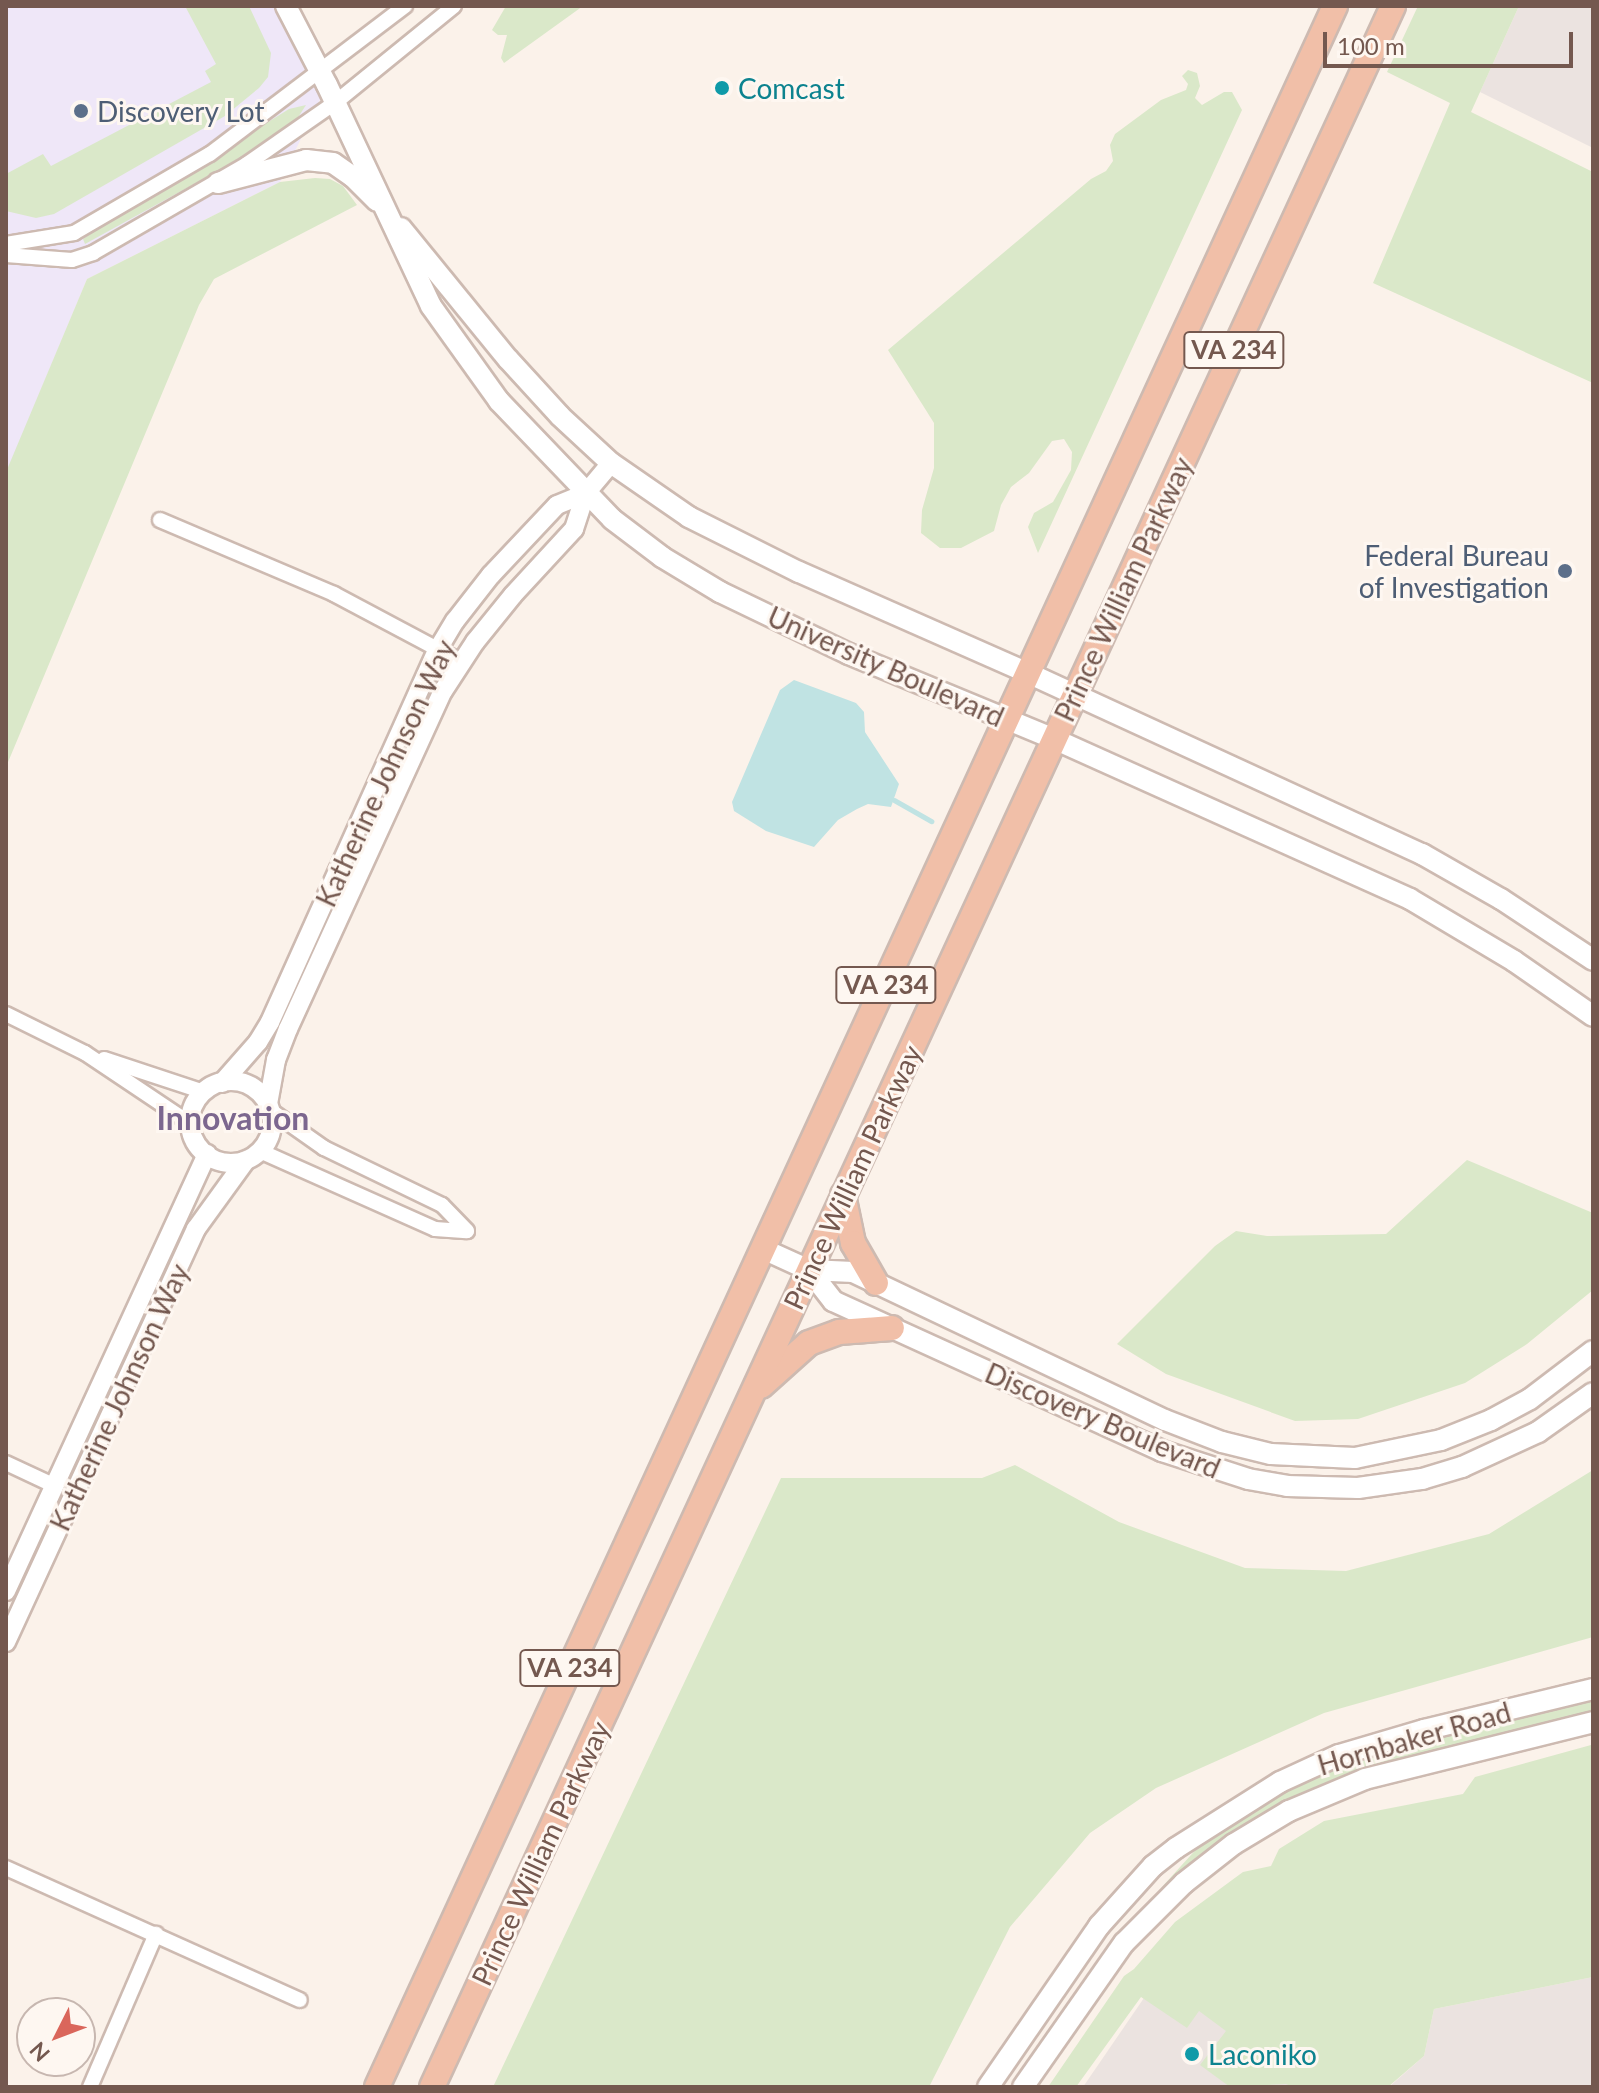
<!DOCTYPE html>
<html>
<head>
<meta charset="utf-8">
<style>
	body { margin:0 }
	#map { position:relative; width:1599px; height:2093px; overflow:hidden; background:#fbf2ea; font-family:Lato,sans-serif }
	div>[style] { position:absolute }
	.industrial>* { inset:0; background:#ebe3e0 }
	.education>* { inset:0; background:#efe7f8 }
	.green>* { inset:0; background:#dae8c9 }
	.water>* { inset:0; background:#c0e3e3 }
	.stream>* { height:5px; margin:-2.5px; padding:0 2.5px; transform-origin:2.5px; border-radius:2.5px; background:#c0e3e3 }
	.roads { filter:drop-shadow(2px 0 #cdbab1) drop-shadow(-2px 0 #cdbab1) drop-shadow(0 2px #cdbab1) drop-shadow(0 -2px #cdbab1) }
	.minor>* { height:14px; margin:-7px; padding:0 7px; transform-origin:7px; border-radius:7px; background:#fff }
	.tertiary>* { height:18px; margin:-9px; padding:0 9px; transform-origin:9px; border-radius:9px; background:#fff }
	.tertiary>.ring { margin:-9px; padding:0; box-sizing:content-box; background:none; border:18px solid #fff; border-radius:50% }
	.secondary>* { height:20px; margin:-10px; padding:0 10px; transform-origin:10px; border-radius:10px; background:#fff }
	.trunk>* { height:24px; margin:-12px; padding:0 12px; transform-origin:12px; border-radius:12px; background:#f1bfa8 }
	.dots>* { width:22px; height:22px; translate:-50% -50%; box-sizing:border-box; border:4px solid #fef7f1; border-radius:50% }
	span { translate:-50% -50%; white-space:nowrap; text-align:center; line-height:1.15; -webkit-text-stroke:6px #fef7f1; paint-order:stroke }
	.shield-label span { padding:2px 6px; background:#fef7f1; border:2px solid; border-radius:6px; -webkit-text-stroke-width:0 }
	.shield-label { font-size:26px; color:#74584f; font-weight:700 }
	.culture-label { font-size:28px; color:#0d838f }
	.left { translate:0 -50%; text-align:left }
	.service-label { font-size:28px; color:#4e5e75 }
	.right { translate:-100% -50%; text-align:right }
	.street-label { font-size:28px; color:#74584f }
	.quarter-label { font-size:32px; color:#7c678f; font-weight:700 }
	.frame { position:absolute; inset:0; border:8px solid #74584f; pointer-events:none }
	.north { position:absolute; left:16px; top:1997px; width:80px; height:80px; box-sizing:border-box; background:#fef7f1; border:2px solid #c7b7b0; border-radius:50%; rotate:228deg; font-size:22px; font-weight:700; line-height:32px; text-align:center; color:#74584f }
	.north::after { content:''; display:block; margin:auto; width:28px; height:36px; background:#da665b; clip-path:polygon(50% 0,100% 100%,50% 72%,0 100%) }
	.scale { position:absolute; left:1323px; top:32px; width:250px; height:36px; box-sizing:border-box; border:4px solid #74584f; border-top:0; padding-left:10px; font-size:24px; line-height:28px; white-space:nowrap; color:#74584f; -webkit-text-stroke:6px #fef7f1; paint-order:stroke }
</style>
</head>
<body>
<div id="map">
	<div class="industrial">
		<div style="clip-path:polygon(1519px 6px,1593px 6px,1593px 148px,1480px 92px)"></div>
		<div style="clip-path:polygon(1170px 1960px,1338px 2087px,1083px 2087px)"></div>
		<div style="clip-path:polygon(1593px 1977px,1593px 2087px,1389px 2087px,1424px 2056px,1434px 2009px)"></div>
	</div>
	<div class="education">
		<div style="clip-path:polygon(6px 6px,286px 6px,327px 85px,280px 182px,87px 279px,6px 474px)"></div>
	</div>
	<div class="green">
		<div style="clip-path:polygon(185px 6px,249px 6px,271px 53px,268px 77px,259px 88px,225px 116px,54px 214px,36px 218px,6px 211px,6px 174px,43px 154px,51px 166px,211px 82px,205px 71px,216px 64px)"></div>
		<div style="clip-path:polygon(506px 6px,583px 6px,504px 63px,501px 58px,507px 35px,498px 35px,492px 30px)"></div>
		<div style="clip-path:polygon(1418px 6px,1519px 6px,1471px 112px,1593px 172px,1593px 383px,1373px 283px,1450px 103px,1387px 72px)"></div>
		<div style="clip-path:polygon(1188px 70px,1197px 73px,1200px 86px,1195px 98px,1202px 105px,1224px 92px,1232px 92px,1242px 110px,1038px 553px,1028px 527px,1034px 513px,1053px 502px,1071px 470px,1072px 452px,1064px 439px,1052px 441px,1029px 473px,1011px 487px,1001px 505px,994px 531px,961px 548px,940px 548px,921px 533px,922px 510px,934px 468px,934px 423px,888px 350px,1091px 179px,1106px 171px,1113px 161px,1110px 145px,1115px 134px,1161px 100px,1186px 90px,1188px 84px,1182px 76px)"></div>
		<div style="clip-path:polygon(306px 105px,295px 122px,225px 167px,85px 244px,83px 239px,114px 218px,289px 109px)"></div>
		<div style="clip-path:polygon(315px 178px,330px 179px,343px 186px,357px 205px,214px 279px,199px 305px,6px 767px,6px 472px,87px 279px,280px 182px)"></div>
		<div style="clip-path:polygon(1467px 1160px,1593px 1213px,1593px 1290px,1527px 1344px,1465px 1383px,1358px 1419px,1295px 1421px,1166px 1374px,1117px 1344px,1215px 1246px,1236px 1231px,1267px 1236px,1386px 1234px)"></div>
		<div style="clip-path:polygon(1015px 1465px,1119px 1522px,1245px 1568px,1346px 1571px,1489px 1534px,1593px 1470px,1593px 1637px,1324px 1713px,1156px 1788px,1090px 1833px,1010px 1927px,929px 2087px,493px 2087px,781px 1478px,982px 1478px)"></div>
		<div style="clip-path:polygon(1593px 1701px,1592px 1713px,1386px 1763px,1325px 1784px,1218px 1844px,1161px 1888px,1210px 1834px,1267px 1798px,1318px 1774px,1400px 1745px)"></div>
		<div style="clip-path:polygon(1591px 1745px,1593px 1977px,1434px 2009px,1424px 2056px,1388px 2087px,1293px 2087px,1286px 2084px,1230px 2087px,1200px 2065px,1226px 2031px,1199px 2011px,1187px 2028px,1141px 1997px,1076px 2087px,1048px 2087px,1124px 1976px,1134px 1969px,1175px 1922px,1243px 1872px,1271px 1866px,1279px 1849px,1324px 1821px,1463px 1794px,1475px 1777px)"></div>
	</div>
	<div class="water">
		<div style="clip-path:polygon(794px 680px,856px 703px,864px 712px,865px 732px,899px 784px,891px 807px,868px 804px,857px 809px,838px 820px,814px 847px,766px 831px,734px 811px,732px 802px,780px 690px)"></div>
	</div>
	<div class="stream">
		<div style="left:894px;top:800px;width:43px;rotate:29.6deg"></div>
	</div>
	<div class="roads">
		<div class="minor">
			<div style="left:6px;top:244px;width:69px;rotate:-9.2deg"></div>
			<div style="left:74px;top:233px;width:157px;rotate:-30.2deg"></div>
			<div style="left:210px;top:154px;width:245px;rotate:-37.2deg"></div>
			<div style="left:6px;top:255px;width:66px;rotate:4.3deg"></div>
			<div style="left:72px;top:260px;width:22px;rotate:-18deg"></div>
			<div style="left:93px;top:253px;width:178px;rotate:-30deg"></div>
			<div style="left:247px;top:164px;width:108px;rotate:-34.9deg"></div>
			<div style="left:336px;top:102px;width:152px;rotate:-39.1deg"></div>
			<div style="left:160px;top:520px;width:189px;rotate:23deg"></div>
			<div style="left:334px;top:594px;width:145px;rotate:28deg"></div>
			<div style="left:6px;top:1014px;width:88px;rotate:26.3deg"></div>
			<div style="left:85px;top:1053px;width:128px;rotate:33.8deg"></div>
			<div style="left:104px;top:1059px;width:105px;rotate:18.3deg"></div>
			<div style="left:270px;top:1110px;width:66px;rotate:35.1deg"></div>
			<div style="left:324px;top:1148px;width:131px;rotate:25.8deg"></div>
			<div style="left:442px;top:1205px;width:36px;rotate:46deg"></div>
			<div style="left:260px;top:1151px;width:192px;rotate:24deg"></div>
			<div style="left:435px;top:1229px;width:32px;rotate:4deg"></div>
			<div style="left:6px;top:1463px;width:54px;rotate:25.1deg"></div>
			<div style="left:6px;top:1868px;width:322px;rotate:24.2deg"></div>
			<div style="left:90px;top:2087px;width:167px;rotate:-66.7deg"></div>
		</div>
		<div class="tertiary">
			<div class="ring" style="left:190px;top:1081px;width:64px;height:64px"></div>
			<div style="left:222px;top:1083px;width:55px;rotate:-48.7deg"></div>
			<div style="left:258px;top:1042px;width:23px;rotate:-59deg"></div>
			<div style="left:270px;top:1022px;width:409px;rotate:-65.8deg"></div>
			<div style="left:438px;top:649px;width:33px;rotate:-59deg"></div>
			<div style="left:455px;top:621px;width:58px;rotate:-52deg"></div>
			<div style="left:491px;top:575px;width:96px;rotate:-46.7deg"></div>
			<div style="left:557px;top:505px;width:31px;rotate:-22deg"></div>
			<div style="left:268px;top:1104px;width:45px;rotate:-79.7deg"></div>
			<div style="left:276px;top:1060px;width:33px;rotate:-69deg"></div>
			<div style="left:288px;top:1029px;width:372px;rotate:-65.4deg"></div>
			<div style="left:443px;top:691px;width:59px;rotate:-56.9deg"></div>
			<div style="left:475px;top:642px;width:60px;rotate:-51deg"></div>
			<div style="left:513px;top:595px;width:90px;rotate:-47.3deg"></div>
			<div style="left:574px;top:529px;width:38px;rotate:-72deg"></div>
			<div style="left:586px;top:493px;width:39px;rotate:-50deg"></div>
			<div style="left:6px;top:1591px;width:481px;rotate:-65.3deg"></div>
			<div style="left:6px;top:1642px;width:455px;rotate:-65.3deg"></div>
			<div style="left:196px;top:1229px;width:85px;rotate:-54.1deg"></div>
		</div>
		<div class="secondary">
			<div style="left:286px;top:6px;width:89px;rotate:62.6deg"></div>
			<div style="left:327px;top:85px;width:244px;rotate:64.8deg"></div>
			<div style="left:431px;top:306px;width:117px;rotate:54.4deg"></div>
			<div style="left:499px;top:401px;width:163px;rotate:46.2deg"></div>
			<div style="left:612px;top:519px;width:63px;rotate:37.2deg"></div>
			<div style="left:662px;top:557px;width:68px;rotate:31.1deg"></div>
			<div style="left:720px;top:592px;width:143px;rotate:25.7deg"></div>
			<div style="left:849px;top:654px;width:222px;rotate:22.5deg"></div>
			<div style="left:1054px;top:739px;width:390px;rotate:24.2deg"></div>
			<div style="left:1410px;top:899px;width:121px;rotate:30.8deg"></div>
			<div style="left:1514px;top:961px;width:96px;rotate:34.8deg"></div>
			<div style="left:218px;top:183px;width:91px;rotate:-14.6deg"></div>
			<div style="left:306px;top:160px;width:27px;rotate:6deg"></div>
			<div style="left:333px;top:163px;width:24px;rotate:35deg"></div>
			<div style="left:353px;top:177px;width:34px;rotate:45deg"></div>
			<div style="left:401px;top:228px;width:169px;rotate:50.8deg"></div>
			<div style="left:508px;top:359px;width:77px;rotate:47.6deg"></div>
			<div style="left:560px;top:416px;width:69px;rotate:42.7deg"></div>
			<div style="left:611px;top:463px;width:95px;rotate:34.7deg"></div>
			<div style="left:689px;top:517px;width:123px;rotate:26.6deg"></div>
			<div style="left:799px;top:572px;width:250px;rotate:23.8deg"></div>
			<div style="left:1028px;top:673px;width:434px;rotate:24.7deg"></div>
			<div style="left:1422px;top:854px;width:91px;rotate:29.7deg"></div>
			<div style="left:1501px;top:899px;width:110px;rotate:33.5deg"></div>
			<div style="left:763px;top:1249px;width:51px;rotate:24.5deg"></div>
			<div style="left:809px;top:1270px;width:44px;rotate:2.6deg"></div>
			<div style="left:853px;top:1272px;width:345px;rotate:25.4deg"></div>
			<div style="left:1165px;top:1420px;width:61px;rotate:21.1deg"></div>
			<div style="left:1222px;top:1442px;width:50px;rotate:13.8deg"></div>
			<div style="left:1271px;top:1454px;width:84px;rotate:2.7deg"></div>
			<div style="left:1355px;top:1458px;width:88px;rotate:-11.8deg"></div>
			<div style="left:1441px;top:1440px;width:54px;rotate:-21.8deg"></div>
			<div style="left:1491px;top:1420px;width:44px;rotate:-28.3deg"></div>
			<div style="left:1530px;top:1399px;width:79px;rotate:-37.3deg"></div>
			<div style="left:809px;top:1270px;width:39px;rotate:52deg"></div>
			<div style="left:833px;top:1301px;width:362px;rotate:24.5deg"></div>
			<div style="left:1162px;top:1451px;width:90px;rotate:18deg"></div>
			<div style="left:1248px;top:1479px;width:40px;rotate:10deg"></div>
			<div style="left:1287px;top:1486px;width:71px;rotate:1.6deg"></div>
			<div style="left:1358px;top:1488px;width:65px;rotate:-8deg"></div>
			<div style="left:1422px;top:1479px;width:42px;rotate:-16.7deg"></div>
			<div style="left:1462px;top:1467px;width:84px;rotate:-24.7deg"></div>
			<div style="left:1538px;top:1432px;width:67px;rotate:-35.3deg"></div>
			<div style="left:988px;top:2087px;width:196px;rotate:-55.4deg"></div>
			<div style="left:1099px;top:1926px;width:81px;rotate:-48deg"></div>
			<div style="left:1153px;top:1866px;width:29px;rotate:-38deg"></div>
			<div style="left:1176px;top:1848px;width:123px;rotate:-32.4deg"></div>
			<div style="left:1280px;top:1782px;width:65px;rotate:-24.6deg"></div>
			<div style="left:1339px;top:1755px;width:89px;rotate:-16.4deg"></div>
			<div style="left:1424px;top:1730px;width:174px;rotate:-13.6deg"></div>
			<div style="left:1023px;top:2087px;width:176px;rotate:-55deg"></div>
			<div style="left:1124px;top:1943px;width:85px;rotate:-45deg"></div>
			<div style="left:1184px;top:1883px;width:63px;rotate:-38deg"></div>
			<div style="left:1234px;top:1844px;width:64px;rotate:-31deg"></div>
			<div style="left:1289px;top:1811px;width:82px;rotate:-22.8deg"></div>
			<div style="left:1365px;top:1779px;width:235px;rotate:-14deg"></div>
		</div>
		<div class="trunk">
			<div style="left:843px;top:1195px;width:49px;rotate:78.2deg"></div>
			<div style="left:853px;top:1243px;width:46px;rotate:60.1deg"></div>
			<div style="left:761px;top:1386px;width:64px;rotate:-41.9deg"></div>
			<div style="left:809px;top:1343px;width:32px;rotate:-20deg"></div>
			<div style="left:839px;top:1332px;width:53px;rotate:-4.3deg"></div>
			<div style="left:377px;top:2087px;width:2291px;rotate:-65.28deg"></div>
			<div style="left:432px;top:2087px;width:2292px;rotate:-65.21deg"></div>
		</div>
	</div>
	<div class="dots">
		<div style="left:722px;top:88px;background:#0f9aa8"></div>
		<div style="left:81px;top:111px;background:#5c6f8a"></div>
		<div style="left:1565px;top:571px;background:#5c6f8a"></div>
		<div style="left:1192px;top:2054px;background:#0f9aa8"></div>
	</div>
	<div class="shield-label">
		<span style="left:1234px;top:350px">VA 234</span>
		<span style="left:886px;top:985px">VA 234</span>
		<span style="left:570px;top:1668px">VA 234</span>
	</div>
	<div class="culture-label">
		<span class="left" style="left:738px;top:88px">Comcast</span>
		<span class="left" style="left:1208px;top:2054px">Laconiko</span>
	</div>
	<div class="service-label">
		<span class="left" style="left:97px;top:111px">Discovery Lot</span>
		<span class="right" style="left:1549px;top:571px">Federal Bureau<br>of Investigation</span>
	</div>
	<div class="street-label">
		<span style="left:1123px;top:589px;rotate:-65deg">Prince William Parkway</span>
		<span style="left:886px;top:666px;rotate:24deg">University Boulevard</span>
		<span style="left:385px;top:773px;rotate:-65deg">Katherine Johnson Way</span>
		<span style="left:852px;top:1177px;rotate:-65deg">Prince William Parkway</span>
		<span style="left:119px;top:1397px;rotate:-65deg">Katherine Johnson Way</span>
		<span style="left:1103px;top:1420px;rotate:23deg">Discovery Boulevard</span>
		<span style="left:1414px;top:1738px;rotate:-16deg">Hornbaker Road</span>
		<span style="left:540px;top:1853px;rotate:-65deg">Prince William Parkway</span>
	</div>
	<div class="quarter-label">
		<span style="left:233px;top:1118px">Innovation</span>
	</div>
	<div class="frame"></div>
	<div class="north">N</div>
	<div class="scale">100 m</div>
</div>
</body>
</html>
